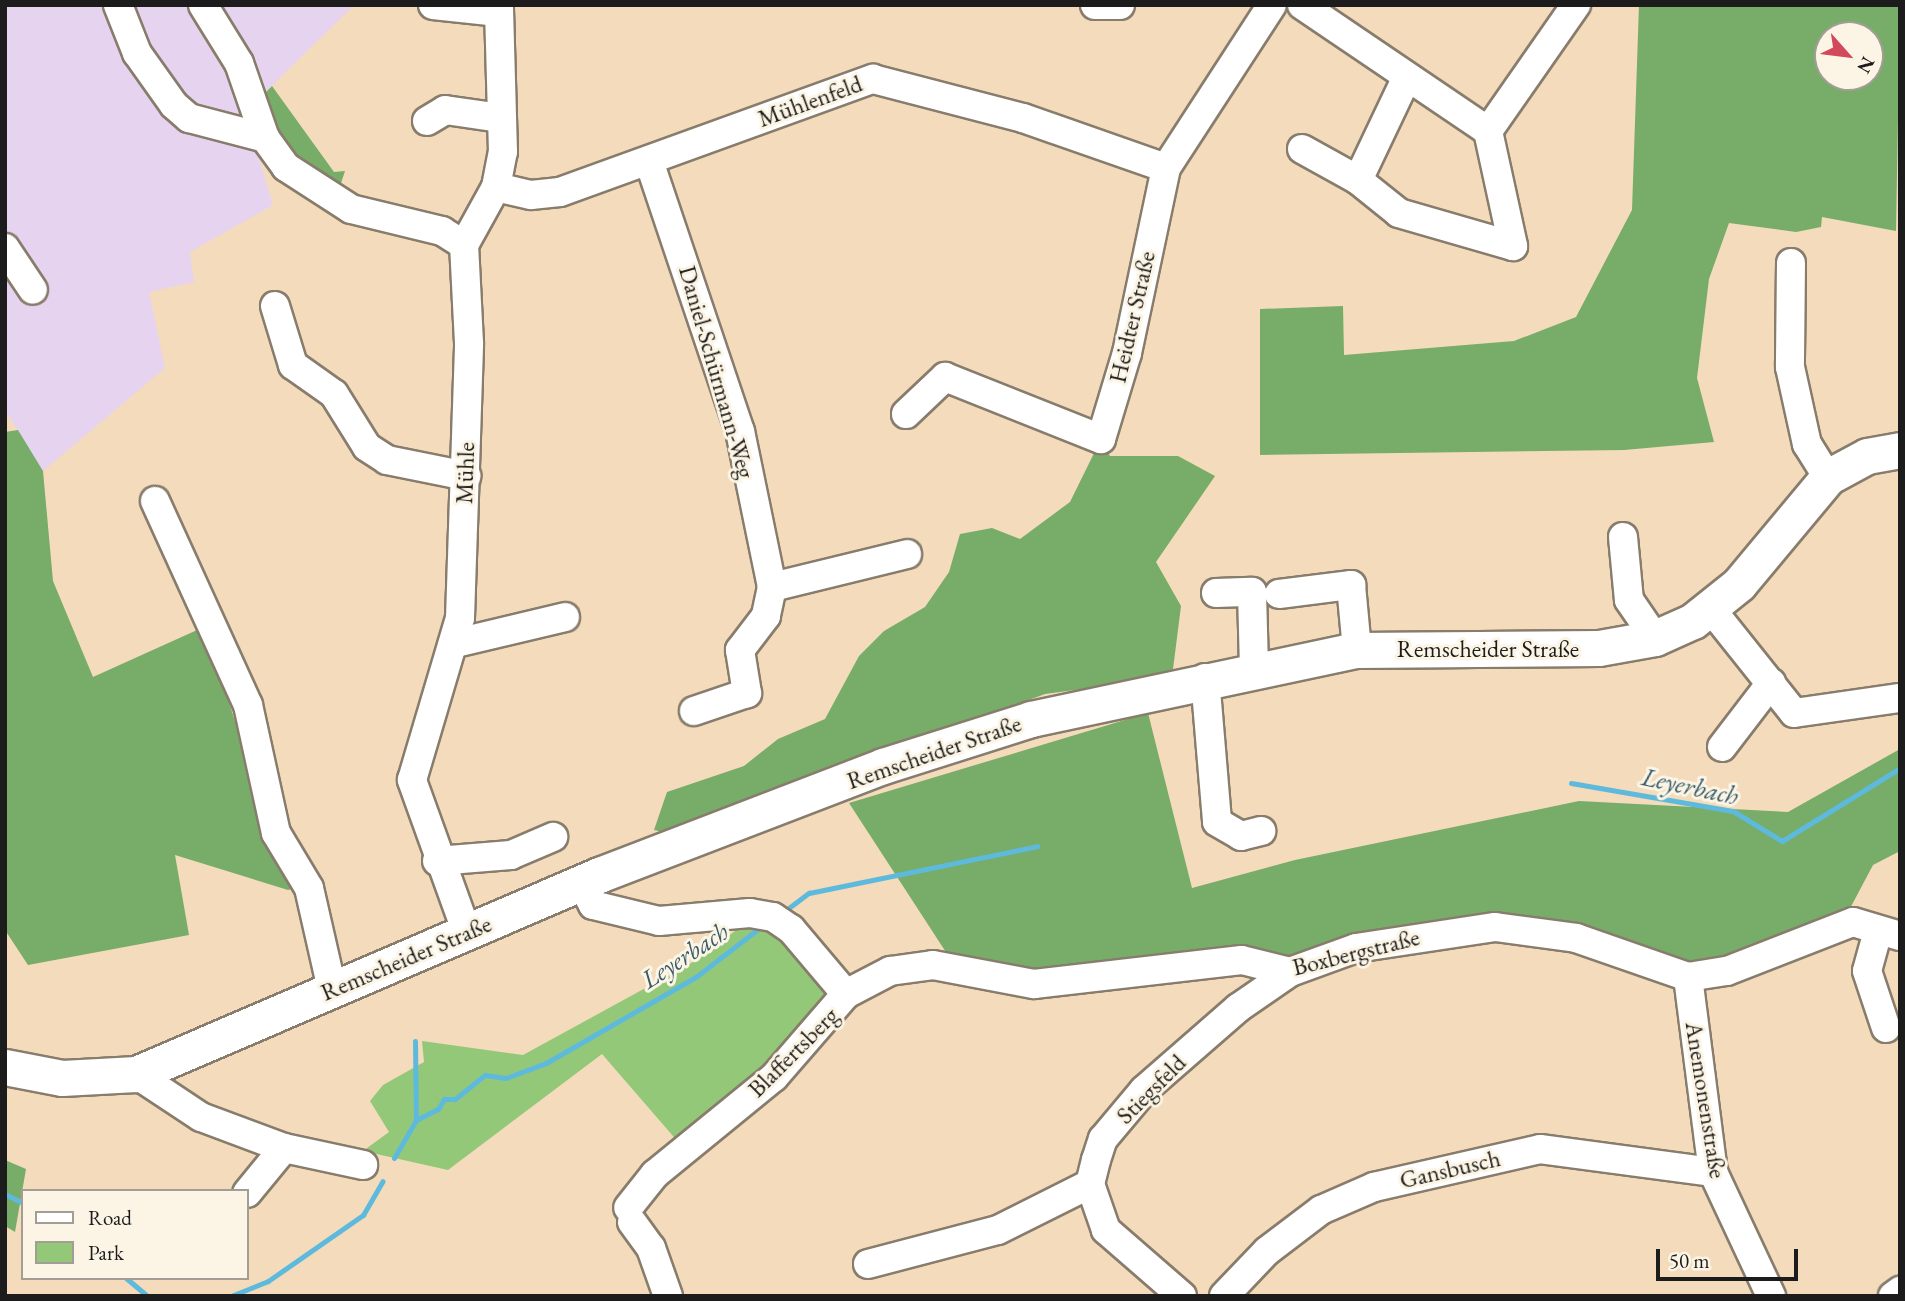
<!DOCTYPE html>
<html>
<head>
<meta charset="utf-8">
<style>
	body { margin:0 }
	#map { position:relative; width:1905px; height:1301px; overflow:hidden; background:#f3dbbb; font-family:"EB Garamond",serif }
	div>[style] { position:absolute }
	.built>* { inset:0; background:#e6d3f0 }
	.green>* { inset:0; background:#94c879 }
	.forest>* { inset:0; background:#77ac69 }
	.stream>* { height:5px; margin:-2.5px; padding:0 2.5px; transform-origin:2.5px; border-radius:2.5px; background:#5ebadc }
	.roads { filter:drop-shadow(2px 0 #887c6c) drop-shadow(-2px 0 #887c6c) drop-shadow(0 2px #887c6c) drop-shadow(0 -2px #887c6c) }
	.minor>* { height:28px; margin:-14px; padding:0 14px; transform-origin:14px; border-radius:14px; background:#fff }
	.major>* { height:35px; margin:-17.5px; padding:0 17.5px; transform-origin:17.5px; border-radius:17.5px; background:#fff }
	span { translate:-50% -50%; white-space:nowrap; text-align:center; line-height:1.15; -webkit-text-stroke:6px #fcf5e5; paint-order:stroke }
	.street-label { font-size:24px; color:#1c1c1c }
	.water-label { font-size:26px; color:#365b69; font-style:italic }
	.frame { position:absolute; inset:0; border:7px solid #1c1c1c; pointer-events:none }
	.legend { position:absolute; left:21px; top:1189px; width:228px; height:91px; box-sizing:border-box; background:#fcf5e5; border:2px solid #a29e95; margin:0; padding:9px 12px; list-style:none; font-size:21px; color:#1c1c1c }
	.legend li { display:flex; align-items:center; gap:14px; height:35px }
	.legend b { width:35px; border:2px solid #a29e95 }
	.north { position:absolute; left:1814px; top:21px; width:70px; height:70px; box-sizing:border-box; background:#fcf5e5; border:2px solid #a29e95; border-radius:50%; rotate:118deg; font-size:19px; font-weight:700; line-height:28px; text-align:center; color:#1c1c1c }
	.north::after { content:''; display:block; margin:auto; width:24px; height:32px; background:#d1495b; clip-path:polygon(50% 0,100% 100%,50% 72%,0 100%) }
	.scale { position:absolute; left:1656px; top:1249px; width:142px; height:32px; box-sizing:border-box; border:4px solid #1c1c1c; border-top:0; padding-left:9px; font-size:21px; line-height:24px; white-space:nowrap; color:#1c1c1c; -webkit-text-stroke:5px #fcf5e5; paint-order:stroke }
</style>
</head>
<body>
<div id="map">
	<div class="built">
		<div style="clip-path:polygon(5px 5px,354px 5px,245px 112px,273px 205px,190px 252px,194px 282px,149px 292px,165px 368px,43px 471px,5px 410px)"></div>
	</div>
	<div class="green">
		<div style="clip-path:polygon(754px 917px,774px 925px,817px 971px,831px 1000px,766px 1070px,679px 1143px,602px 1054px,448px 1170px,363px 1151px,389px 1132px,370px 1101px,383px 1085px,424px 1062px,422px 1041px,523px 1055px,693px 962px)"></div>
	</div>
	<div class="forest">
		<div style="clip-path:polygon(evenodd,1639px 5px,1900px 5px,1896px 231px,1822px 217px,1821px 227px,1796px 232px,1729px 223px,1709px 279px,1697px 378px,1714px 442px,1624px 450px,1260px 455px,1260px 309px,1343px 306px,1344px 355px,1514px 341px,1576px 317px,1632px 210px,1639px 5px,1870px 35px,1870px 77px,1828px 77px,1828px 35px,1870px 35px)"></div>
		<div style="clip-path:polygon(272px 86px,334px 172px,345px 171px,338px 192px,300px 169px,258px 100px)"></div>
		<div style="clip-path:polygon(18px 430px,43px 471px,53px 581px,93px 677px,206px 626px,268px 830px,302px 886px,288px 890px,175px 855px,189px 935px,28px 965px,5px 930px,5px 432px)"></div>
		<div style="clip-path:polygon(1101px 439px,1110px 456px,1178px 456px,1215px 476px,1156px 562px,1181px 606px,1172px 677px,1045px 694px,667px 833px,654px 830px,667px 792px,744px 766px,778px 739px,825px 719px,859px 656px,884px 631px,925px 607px,949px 572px,960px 534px,992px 528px,1020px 539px,1070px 502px)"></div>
		<div style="clip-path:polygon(1148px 713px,1192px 888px,1295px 860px,1579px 801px,1788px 812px,1900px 749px,1900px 851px,1873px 865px,1846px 916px,1727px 963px,1686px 964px,1493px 917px,1333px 940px,1285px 962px,1035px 976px,953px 963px,849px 803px)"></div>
		<div style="clip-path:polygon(5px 1160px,26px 1169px,15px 1232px,5px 1226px)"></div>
	</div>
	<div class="stream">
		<div style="left:1571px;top:783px;width:164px;rotate:9.8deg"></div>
		<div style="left:1733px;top:811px;width:57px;rotate:31.5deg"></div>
		<div style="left:1782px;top:841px;width:139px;rotate:-31.7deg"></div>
		<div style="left:782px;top:913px;width:34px;rotate:-37deg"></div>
		<div style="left:809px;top:893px;width:233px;rotate:-11.6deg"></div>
		<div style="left:415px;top:1041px;width:79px;rotate:89.3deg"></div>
		<div style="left:394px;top:1158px;width:44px;rotate:-59.9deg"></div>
		<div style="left:416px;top:1120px;width:25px;rotate:-27deg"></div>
		<div style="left:438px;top:1109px;width:12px;rotate:-59deg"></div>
		<div style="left:444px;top:1099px;width:11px"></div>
		<div style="left:455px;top:1099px;width:38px;rotate:-39deg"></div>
		<div style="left:485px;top:1075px;width:21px;rotate:8deg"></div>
		<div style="left:506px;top:1078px;width:43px;rotate:-20.6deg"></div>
		<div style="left:546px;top:1063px;width:174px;rotate:-29.9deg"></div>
		<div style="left:697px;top:976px;width:82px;rotate:-37.6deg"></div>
		<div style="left:5px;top:1194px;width:20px;rotate:27deg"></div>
		<div style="left:126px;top:1278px;width:26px;rotate:40deg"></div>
		<div style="left:231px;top:1296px;width:40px;rotate:-22deg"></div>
		<div style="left:268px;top:1281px;width:116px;rotate:-34.8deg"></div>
		<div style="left:363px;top:1215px;width:39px;rotate:-60deg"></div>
	</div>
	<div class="roads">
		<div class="minor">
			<div style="left:118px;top:5px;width:52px;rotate:68.4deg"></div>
			<div style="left:137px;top:53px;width:64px;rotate:54.6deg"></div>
			<div style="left:174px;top:105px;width:20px;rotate:41deg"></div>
			<div style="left:189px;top:118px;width:79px;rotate:14.7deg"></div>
			<div style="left:203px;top:5px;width:68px;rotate:58.2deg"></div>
			<div style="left:239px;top:63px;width:79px;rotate:70.9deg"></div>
			<div style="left:265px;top:138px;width:36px;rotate:54deg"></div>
			<div style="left:286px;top:167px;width:77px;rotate:32.9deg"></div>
			<div style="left:351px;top:209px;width:94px;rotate:13.6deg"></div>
			<div style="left:442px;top:231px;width:26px;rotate:32deg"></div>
			<div style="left:433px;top:5px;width:66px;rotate:6.1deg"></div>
			<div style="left:1095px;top:5px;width:25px"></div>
			<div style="left:1302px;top:5px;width:225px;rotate:34.1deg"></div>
			<div style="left:1488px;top:131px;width:118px;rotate:77.7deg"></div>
			<div style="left:1513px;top:246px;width:119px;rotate:-163.9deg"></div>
			<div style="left:1399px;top:213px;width:53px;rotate:-141.2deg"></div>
			<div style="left:427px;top:121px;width:21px;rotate:-31deg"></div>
			<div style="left:445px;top:110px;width:57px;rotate:8.1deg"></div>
			<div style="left:1488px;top:131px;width:154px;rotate:-55.1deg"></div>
			<div style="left:1302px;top:149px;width:64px;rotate:29deg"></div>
			<div style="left:1358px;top:180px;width:114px;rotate:-64.6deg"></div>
			<div style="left:649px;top:161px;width:285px;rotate:71.4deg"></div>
			<div style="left:740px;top:431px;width:159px;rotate:78.4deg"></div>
			<div style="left:772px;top:587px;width:30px;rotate:102deg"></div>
			<div style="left:766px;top:616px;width:43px;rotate:127.4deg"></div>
			<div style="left:740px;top:650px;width:44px;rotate:80.8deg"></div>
			<div style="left:747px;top:693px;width:56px;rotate:161.2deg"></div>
			<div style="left:496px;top:187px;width:36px;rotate:13deg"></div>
			<div style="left:531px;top:195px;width:29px;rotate:-6deg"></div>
			<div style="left:560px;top:192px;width:333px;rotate:-19.9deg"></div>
			<div style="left:873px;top:79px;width:155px;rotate:14.6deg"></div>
			<div style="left:1023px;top:118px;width:151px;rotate:19.3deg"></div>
			<div style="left:5px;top:248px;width:50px;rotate:56.3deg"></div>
			<div style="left:1791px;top:263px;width:104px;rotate:90.6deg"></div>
			<div style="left:1790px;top:367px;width:79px;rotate:77.6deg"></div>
			<div style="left:1807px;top:444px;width:39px;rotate:58deg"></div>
			<div style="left:275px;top:306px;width:62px;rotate:73deg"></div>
			<div style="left:293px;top:365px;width:50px;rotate:35.3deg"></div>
			<div style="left:334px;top:394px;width:62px;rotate:58.1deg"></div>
			<div style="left:367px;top:447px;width:24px;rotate:33deg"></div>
			<div style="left:387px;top:460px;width:81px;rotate:11.4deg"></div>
			<div style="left:906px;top:414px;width:54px;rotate:-43.5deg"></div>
			<div style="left:945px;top:377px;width:168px;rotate:21.7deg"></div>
			<div style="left:1101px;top:439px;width:90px;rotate:-73.2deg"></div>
			<div style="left:1127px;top:353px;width:189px;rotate:-78.1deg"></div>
			<div style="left:1166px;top:168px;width:194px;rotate:-57deg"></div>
			<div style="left:155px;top:501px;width:224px;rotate:65.5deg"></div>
			<div style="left:248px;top:705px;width:131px;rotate:77.7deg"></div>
			<div style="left:276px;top:833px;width:64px;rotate:59deg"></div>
			<div style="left:309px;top:888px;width:104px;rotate:77.2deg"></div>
			<div style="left:1623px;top:537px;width:63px;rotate:84.6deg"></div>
			<div style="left:1629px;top:600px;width:46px;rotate:55.6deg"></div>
			<div style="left:772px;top:587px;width:139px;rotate:-13.7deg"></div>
			<div style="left:1216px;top:593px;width:36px;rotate:-2deg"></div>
			<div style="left:1252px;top:592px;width:75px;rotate:88.5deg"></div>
			<div style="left:1279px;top:594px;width:73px;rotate:-7.1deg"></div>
			<div style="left:1351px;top:585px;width:65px;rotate:84.7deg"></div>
			<div style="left:1711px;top:609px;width:133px;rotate:51.4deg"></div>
			<div style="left:1794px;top:713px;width:107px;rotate:-8.1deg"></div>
			<div style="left:456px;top:643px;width:112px;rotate:-13.4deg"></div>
			<div style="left:1205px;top:678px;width:144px;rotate:85.2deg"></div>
			<div style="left:1217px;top:822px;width:28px;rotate:30deg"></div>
			<div style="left:1241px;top:836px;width:21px;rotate:-14deg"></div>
			<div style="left:1722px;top:747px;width:81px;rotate:-52.6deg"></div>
			<div style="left:437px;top:861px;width:74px;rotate:-4.6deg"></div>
			<div style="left:511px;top:855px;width:46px;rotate:-23.2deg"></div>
			<div style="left:581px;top:883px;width:25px;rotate:61deg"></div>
			<div style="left:593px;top:905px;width:68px;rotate:13.6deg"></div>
			<div style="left:659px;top:921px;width:91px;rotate:-5deg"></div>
			<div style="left:750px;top:913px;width:23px;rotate:10deg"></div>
			<div style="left:773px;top:917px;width:22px;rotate:34deg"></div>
			<div style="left:791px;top:929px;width:85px;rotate:49.8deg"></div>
			<div style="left:846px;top:994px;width:110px;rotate:130.9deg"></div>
			<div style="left:774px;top:1077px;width:154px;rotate:140.8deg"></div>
			<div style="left:655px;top:1174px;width:43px;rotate:128.5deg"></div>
			<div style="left:1878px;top:931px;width:41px;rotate:105.4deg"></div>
			<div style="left:1867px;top:971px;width:60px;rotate:71.6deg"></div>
			<div style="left:467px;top:933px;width:163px;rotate:-109.8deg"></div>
			<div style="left:412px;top:780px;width:169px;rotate:-73.5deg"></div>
			<div style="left:460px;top:618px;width:275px;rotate:-88.1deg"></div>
			<div style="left:469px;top:343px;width:98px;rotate:-92.9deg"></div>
			<div style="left:464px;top:245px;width:66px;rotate:-61.1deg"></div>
			<div style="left:496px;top:187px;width:36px;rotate:-79deg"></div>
			<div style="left:503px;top:152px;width:147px;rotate:-91.6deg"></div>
			<div style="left:1688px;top:977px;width:197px;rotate:82.7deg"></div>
			<div style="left:1713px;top:1172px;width:137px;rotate:64.9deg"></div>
			<div style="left:846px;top:994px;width:50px;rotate:-27.6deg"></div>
			<div style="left:890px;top:971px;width:43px;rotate:-7.9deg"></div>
			<div style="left:933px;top:965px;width:103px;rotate:10.7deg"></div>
			<div style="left:1034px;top:984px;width:209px;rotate:-6.6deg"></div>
			<div style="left:1242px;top:960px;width:49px;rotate:14deg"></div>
			<div style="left:136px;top:1074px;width:78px;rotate:33.5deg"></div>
			<div style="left:201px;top:1117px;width:89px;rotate:20.5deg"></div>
			<div style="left:284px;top:1148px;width:58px;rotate:129.4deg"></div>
			<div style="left:284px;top:1148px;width:81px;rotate:12.1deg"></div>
			<div style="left:632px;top:1222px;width:32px;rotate:54deg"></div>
			<div style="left:651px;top:1248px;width:51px;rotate:70.5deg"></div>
			<div style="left:868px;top:1264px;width:134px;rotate:-14.7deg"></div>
			<div style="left:998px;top:1230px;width:103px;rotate:-26.6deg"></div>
			<div style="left:1182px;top:1296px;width:101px;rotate:-139deg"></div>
			<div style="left:1106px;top:1230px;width:49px;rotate:-109.2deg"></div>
			<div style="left:1090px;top:1184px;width:25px;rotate:-76deg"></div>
			<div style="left:1096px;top:1160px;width:22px;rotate:-72deg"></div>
			<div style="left:1103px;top:1139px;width:64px;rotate:-50.1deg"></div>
			<div style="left:1144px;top:1090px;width:125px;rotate:-41.1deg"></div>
			<div style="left:1238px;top:1008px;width:63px;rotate:-34.7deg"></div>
			<div style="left:1290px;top:972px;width:70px;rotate:-20deg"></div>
			<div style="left:1356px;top:948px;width:141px;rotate:-8.6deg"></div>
			<div style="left:1495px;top:927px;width:82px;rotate:7.7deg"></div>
			<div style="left:1576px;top:938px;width:119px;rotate:19.2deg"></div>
			<div style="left:1688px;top:977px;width:39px;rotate:-9deg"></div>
			<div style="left:1727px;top:971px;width:135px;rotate:-21.3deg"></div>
			<div style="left:1853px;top:922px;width:49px;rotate:16.6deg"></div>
			<div style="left:1224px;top:1296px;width:62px;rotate:-46.3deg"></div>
			<div style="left:1267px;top:1251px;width:68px;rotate:-37.2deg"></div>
			<div style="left:1321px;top:1210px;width:58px;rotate:-23.5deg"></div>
			<div style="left:1374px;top:1187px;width:170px;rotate:-12.9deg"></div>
			<div style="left:1540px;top:1149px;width:175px;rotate:7.6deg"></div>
			<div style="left:1893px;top:1296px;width:9px;rotate:-36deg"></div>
		</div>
		<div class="major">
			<div style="left:5px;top:1067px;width:58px;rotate:10.9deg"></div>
			<div style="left:62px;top:1078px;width:74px;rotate:-3.1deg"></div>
			<div style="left:136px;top:1074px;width:504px;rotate:-23.26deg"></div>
			<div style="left:599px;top:875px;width:304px;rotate:-21deg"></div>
			<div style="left:883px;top:766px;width:155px;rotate:-17.6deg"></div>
			<div style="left:1031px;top:719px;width:333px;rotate:-12deg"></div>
			<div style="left:1357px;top:650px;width:242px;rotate:-0.5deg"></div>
			<div style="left:1599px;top:648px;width:57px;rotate:-10.1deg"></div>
			<div style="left:1655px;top:638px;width:42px;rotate:-24.1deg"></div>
			<div style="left:1693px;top:621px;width:59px;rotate:-38.8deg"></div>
			<div style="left:1739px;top:584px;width:139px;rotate:-50.2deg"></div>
			<div style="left:1828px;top:477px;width:44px;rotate:-28.3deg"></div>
			<div style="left:1867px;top:456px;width:34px;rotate:-10deg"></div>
		</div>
	</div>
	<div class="street-label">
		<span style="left:810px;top:101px;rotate:-20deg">Mühlenfeld</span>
		<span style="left:1132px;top:317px;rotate:-77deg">Heidter Straße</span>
		<span style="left:717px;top:372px;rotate:74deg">Daniel-Schürmann-Weg</span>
		<span style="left:465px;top:473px;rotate:-88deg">Mühle</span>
		<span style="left:1488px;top:649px">Remscheider Straße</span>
		<span style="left:934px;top:752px;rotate:-19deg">Remscheider Straße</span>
		<span style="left:1356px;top:952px;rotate:-14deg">Boxbergstraße</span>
		<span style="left:406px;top:958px;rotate:-23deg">Remscheider Straße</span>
		<span style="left:793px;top:1052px;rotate:-45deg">Blaffertsberg</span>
		<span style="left:1151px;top:1089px;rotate:-45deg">Stiegsfeld</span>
		<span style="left:1706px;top:1100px;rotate:81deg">Anemonenstraße</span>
		<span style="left:1450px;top:1169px;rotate:-13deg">Gansbusch</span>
	</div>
	<div class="water-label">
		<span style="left:1690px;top:787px;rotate:12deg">Leyerbach</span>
		<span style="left:685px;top:956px;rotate:-33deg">Leyerbach</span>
	</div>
	<div class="frame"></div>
	<ul class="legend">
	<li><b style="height:9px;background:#fff"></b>Road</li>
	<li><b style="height:19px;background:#94c879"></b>Park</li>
	</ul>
	<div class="north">N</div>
	<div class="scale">50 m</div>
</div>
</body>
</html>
